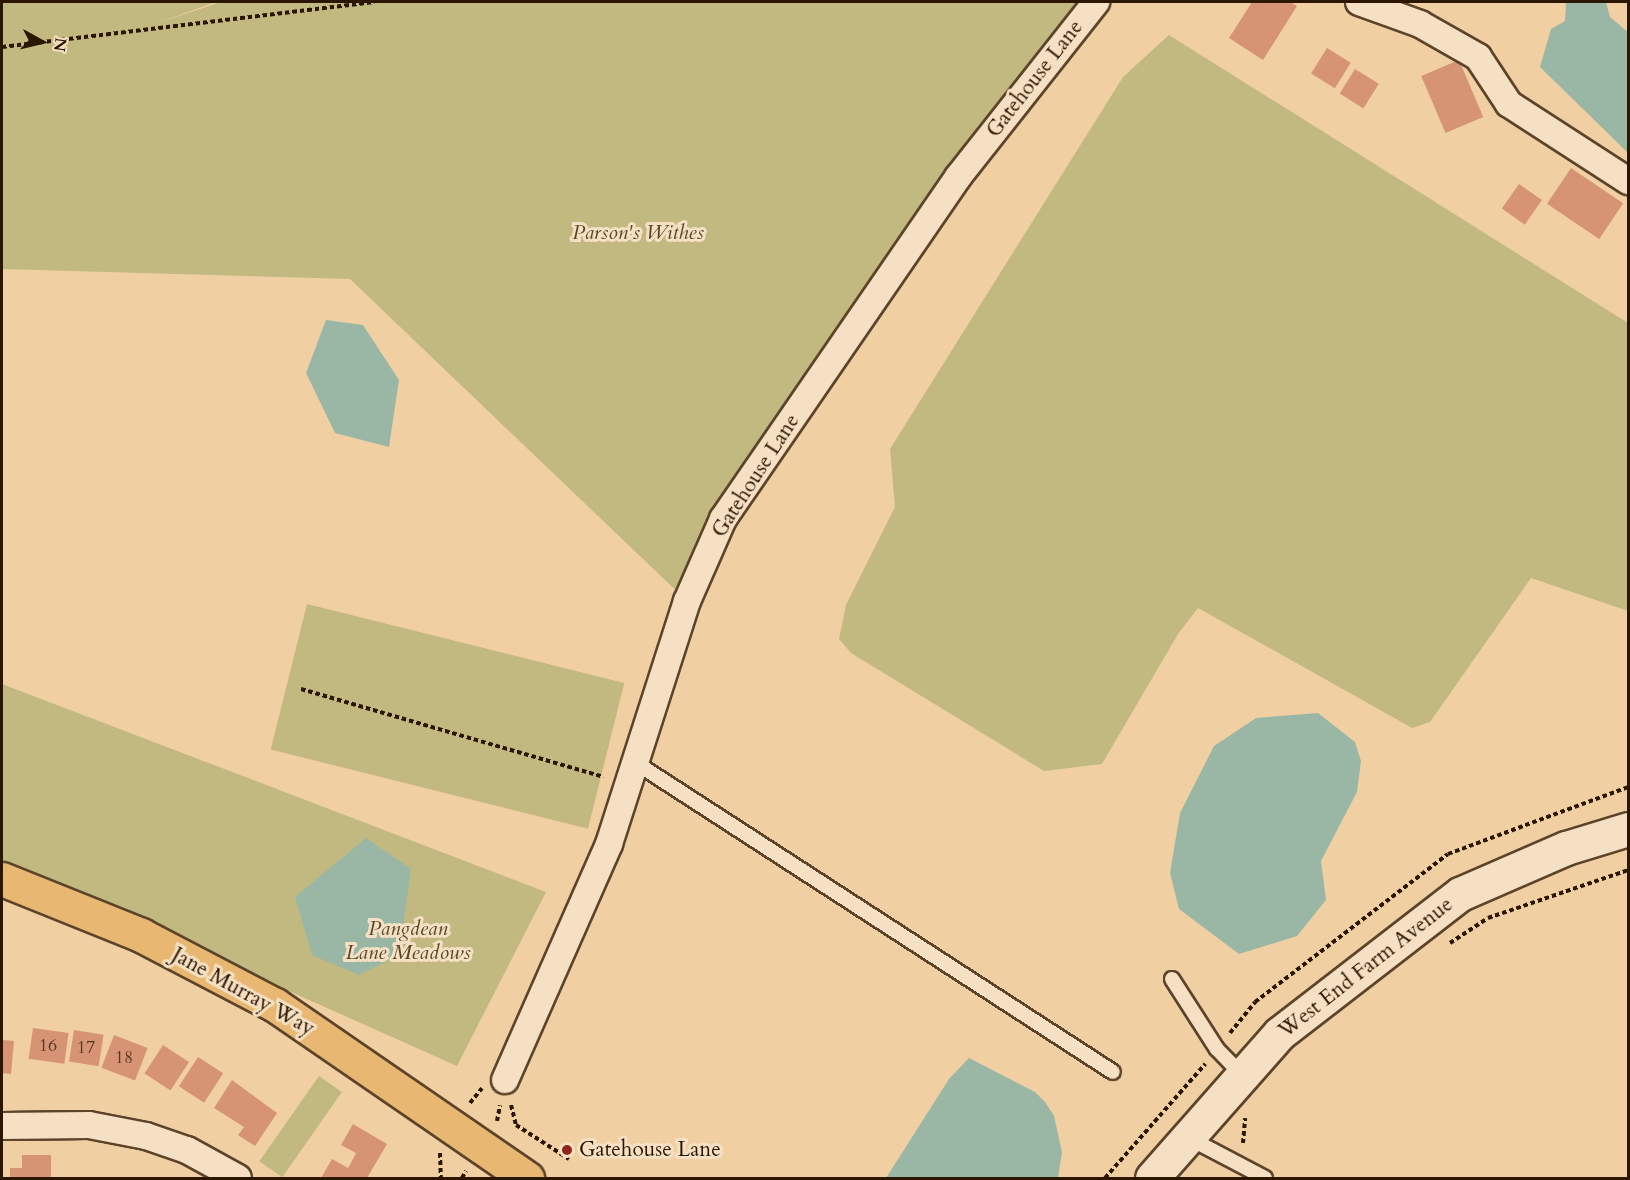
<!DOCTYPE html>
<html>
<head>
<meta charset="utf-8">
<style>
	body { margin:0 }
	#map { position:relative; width:1630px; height:1180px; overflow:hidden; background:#f0d0a3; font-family:Cardo,serif }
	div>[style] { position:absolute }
	.green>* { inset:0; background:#c1b980; transform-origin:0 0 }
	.water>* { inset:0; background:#9ab7a5 }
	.building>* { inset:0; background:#d69475; transform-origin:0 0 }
	.path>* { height:4px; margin-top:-2px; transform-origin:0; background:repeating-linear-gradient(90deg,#2a1601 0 4.5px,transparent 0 7.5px) }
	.roads { filter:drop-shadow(2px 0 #5c442a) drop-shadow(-2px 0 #5c442a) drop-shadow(0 2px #5c442a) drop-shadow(0 -2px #5c442a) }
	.service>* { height:14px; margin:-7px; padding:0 7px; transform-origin:7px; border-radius:7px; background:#f5e0c3 }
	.minor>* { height:26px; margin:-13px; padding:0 13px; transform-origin:13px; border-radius:13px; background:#f5e0c3 }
	.tertiary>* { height:33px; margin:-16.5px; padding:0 16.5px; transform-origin:16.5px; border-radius:16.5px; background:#f5e0c3 }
	.primary>* { height:33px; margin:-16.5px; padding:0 16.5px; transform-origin:16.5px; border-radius:16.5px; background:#e8b872 }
	.dots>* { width:16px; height:16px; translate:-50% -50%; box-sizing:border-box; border:3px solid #f5e0c3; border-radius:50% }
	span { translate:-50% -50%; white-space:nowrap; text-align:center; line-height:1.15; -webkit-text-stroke:6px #f5e0c3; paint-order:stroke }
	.number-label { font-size:18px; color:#55361e }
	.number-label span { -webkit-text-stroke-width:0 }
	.street-label { font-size:21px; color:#2a1601 }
	.park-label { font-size:21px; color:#574727; font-style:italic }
	.poi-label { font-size:21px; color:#2a1601 }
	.left { translate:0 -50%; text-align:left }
	.frame { position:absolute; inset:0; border:3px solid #2a1601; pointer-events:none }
	.north { position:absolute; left:12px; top:12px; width:60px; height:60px; -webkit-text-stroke:4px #f5e0c3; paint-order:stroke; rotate:98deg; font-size:16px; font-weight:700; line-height:24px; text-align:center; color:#2a1601 }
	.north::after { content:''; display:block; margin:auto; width:21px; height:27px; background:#2a1601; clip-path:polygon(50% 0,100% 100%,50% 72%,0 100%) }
</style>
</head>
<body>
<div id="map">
	<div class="green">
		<div style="clip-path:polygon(2px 2px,216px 2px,154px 24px,221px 2px,1096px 2px,723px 518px,687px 601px,350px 279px,2px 269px)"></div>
		<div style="clip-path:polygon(1169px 35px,1628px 323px,1628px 611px,1531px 578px,1430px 722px,1412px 728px,1198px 608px,1178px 634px,1102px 764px,1044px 771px,851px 653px,839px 639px,846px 605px,895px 507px,890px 449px,1123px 77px)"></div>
		<div style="left:307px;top:604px;width:327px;height:150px;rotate:14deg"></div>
		<div style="clip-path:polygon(2px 684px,546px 892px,457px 1066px,2px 863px)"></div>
		<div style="left:319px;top:1076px;width:28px;height:104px;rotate:35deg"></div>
	</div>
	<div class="water">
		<div style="clip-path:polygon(1566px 2px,1606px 2px,1610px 17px,1628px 32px,1628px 153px,1540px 67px,1551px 29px,1565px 21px)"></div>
		<div style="clip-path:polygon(326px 320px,363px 325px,399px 380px,389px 447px,335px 433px,306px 373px)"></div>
		<div style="clip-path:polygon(1318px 713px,1355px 742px,1361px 761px,1357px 792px,1321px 861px,1326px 900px,1297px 936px,1239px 954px,1179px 909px,1170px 873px,1180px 813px,1214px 746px,1256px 718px)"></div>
		<div style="clip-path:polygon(366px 838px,411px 869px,399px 955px,359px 975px,312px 955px,295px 897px)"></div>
		<div style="clip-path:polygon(969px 1058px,1035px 1092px,1045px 1102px,1054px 1116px,1062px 1152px,1058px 1178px,886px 1178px,949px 1079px)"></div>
	</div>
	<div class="building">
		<div style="clip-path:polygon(1252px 2px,1290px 2px,1297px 6px,1263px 60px,1229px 38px)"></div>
		<div style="left:1327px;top:48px;width:28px;height:30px;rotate:32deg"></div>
		<div style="left:1459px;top:60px;width:62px;height:41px;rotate:67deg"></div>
		<div style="left:1355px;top:69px;width:28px;height:29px;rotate:32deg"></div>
		<div style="left:1571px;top:168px;width:63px;height:43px;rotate:34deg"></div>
		<div style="left:1519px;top:184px;width:28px;height:30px;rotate:35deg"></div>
		<div style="left:33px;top:1028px;width:36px;height:31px;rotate:8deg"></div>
		<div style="left:74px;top:1030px;width:30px;height:32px;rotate:9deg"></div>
		<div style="left:114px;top:1035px;width:36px;height:35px;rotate:21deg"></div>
		<div style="clip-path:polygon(2px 1040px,14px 1041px,11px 1074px,2px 1073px)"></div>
		<div style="left:163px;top:1045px;width:31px;height:34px;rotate:33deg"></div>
		<div style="left:198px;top:1057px;width:30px;height:35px;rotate:33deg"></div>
		<div style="clip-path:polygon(232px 1080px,277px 1113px,255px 1146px,238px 1135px,244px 1127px,214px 1108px)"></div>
		<div style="clip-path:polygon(353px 1124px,387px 1144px,367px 1178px,321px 1178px,332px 1159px,348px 1168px,352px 1161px,356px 1153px,341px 1145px)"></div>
		<div style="clip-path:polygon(22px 1155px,51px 1155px,51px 1178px,10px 1178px,10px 1168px,22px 1168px)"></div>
	</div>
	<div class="path">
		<div style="left:2px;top:47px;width:375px;rotate:-6.9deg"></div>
		<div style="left:301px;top:689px;width:315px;rotate:16.2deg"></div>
		<div style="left:1450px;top:943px;width:45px;rotate:-33.3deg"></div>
		<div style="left:1488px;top:918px;width:148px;rotate:-18.9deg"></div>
		<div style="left:1230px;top:1033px;width:40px;rotate:-51deg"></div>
		<div style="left:1255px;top:1002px;width:243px;rotate:-37.5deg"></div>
		<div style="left:1448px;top:854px;width:192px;rotate:-20.4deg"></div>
		<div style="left:470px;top:1103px;width:19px;rotate:-51deg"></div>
		<div style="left:511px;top:1105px;width:21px;rotate:76deg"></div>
		<div style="left:516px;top:1125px;width:63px;rotate:32.7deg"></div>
		<div style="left:497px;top:1121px;width:16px;rotate:-79deg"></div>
		<div style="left:1243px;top:1143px;width:25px;rotate:-85deg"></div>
		<div style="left:440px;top:1153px;width:25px;rotate:88deg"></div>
		<div style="left:462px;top:1178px;width:8px;rotate:-60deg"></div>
		<div style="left:1105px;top:1178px;width:152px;rotate:-48.7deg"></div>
	</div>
	<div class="roads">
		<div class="service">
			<div style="left:636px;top:763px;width:568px;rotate:32.94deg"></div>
			<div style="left:1172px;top:979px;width:83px;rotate:57.3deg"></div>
			<div style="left:1217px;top:1049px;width:36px;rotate:46deg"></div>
			<div style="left:1187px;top:1137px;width:88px;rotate:27.7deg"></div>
		</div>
		<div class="minor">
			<div style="left:1359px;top:2px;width:65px;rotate:19.8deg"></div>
			<div style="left:1420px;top:24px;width:67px;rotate:29.6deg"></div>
			<div style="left:1478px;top:57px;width:56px;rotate:56.6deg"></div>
			<div style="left:1509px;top:104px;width:142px;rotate:32.9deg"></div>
			<div style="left:505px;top:1080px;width:258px;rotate:-66.2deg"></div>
			<div style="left:609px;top:844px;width:255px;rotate:-72.2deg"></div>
			<div style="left:687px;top:601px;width:90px;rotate:-66.3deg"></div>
			<div style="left:723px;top:519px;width:415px;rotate:-55.5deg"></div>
			<div style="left:958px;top:177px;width:223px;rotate:-51.7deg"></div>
			<div style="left:2px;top:1126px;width:87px;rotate:-0.7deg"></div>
			<div style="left:89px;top:1125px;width:58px;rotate:10.9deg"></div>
			<div style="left:146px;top:1136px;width:43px;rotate:18.9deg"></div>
			<div style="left:187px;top:1150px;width:58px;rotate:28.8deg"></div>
		</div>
		<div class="tertiary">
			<div style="left:1152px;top:1178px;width:193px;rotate:-48.6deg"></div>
			<div style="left:1280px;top:1033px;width:227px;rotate:-37.7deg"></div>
			<div style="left:1460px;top:894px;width:116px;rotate:-23.5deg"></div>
			<div style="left:1566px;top:848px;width:65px;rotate:-17deg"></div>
		</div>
		<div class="primary">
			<div style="left:2px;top:879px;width:150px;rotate:21.9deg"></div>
			<div style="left:141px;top:935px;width:151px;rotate:27.6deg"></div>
			<div style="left:275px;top:1005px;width:306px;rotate:34.5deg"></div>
		</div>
	</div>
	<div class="dots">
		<div style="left:567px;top:1150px;background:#8f2418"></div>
	</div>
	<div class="number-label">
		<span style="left:48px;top:1046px">16</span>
		<span style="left:86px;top:1048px">17</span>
		<span style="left:124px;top:1058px">18</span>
	</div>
	<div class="street-label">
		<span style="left:1035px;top:79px;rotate:-52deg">Gatehouse Lane</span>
		<span style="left:756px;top:476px;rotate:-57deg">Gatehouse Lane</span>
		<span style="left:1366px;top:968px;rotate:-38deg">West End Farm Avenue</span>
		<span style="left:243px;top:992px;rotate:29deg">Jane Murray Way</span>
	</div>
	<div class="park-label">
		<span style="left:638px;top:233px">Parson's Withes</span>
		<span style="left:408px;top:941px">Pangdean<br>Lane Meadows</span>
	</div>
	<div class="poi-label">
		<span class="left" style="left:579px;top:1150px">Gatehouse Lane</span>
	</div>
	<div class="frame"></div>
	<div class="north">N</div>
</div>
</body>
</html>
